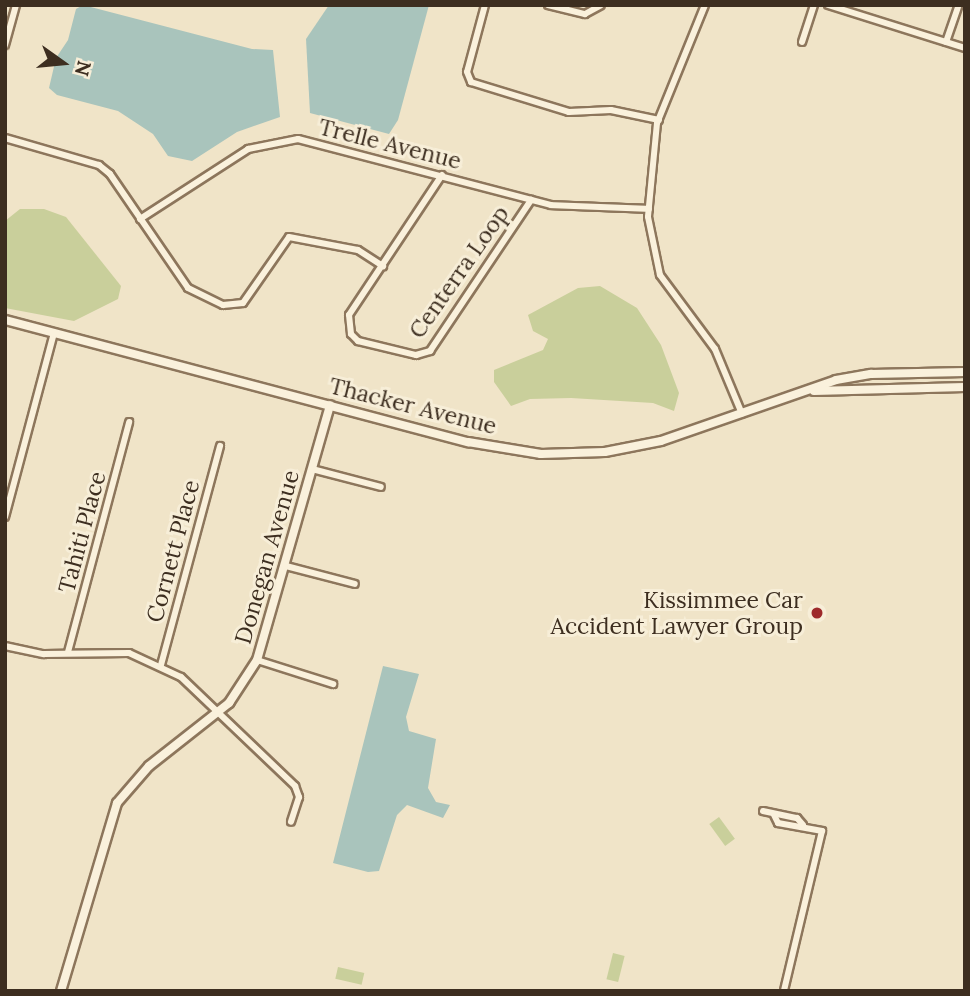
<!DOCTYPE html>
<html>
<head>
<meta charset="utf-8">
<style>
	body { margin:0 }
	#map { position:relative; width:970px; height:996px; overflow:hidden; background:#f0e4c8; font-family:Lora,serif }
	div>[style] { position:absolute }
	.green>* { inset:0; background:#c9cf9b; transform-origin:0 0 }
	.water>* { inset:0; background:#a9c4bc }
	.roads { filter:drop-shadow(2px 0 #8d765c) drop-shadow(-2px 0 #8d765c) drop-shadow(0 2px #8d765c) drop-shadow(0 -2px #8d765c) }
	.minor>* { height:6px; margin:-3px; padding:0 3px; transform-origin:3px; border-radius:3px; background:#faf1dc }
	.tertiary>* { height:8px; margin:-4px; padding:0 4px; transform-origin:4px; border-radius:4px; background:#faf1dc }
	.dots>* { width:19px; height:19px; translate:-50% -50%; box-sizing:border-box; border:4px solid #f7eed8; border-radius:50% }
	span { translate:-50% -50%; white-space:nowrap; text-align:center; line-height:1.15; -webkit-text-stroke:6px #f7eed8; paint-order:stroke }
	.street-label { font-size:23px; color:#3d2e20 }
	.poi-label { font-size:23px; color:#3d2e20 }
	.right { translate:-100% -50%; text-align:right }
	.frame { position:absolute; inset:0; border:7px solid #3d2e20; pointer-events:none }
	.north { position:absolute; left:28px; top:28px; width:70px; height:70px; -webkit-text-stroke:5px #f7eed8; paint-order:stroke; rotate:105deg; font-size:19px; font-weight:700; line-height:28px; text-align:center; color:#3d2e20 }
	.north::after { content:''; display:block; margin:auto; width:24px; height:32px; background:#3d2e20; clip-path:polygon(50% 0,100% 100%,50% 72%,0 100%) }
</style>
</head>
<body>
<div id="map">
	<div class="green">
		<div style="clip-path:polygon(20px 209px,44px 209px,66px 217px,121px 286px,118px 299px,74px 321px,5px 308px,5px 221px)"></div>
		<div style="clip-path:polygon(600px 286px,637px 308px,661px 345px,679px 393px,674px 411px,653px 403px,571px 398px,530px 399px,511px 406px,494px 382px,494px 370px,543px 350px,548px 339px,533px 331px,528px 315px,578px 288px)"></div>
		<div style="left:719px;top:817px;width:27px;height:12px;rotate:54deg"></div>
		<div style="left:613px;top:953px;width:12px;height:27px;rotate:14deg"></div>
		<div style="left:338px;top:967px;width:27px;height:12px;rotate:13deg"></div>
	</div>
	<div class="water">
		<div style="clip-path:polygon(83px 5px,252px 49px,273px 50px,280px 117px,237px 132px,192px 161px,168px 156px,153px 134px,118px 111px,57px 95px,49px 88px,56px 58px,68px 40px,76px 9px)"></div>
		<div style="clip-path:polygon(329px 5px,429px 5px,398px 120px,389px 134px,310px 113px,306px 39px)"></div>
		<div style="clip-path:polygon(383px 666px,419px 674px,406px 717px,409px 731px,436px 739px,428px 788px,436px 802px,450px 805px,443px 818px,407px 805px,397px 815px,379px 871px,368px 872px,333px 863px)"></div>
	</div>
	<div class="roads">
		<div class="minor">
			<div style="left:485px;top:5px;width:69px;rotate:105deg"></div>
			<div style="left:467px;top:72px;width:11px;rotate:68deg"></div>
			<div style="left:471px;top:82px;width:102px;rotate:17deg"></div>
			<div style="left:569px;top:112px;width:42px;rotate:-2.7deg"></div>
			<div style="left:611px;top:110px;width:49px;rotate:11.8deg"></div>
			<div style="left:548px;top:5px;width:38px;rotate:14deg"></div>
			<div style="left:585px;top:14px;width:18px;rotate:-29deg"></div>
			<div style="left:705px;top:5px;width:127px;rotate:112.1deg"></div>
			<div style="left:657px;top:123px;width:94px;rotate:95.5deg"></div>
			<div style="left:648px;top:217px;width:59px;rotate:78.3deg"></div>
			<div style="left:660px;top:275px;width:92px;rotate:53.4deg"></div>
			<div style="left:715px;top:349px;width:70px;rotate:67.4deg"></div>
			<div style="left:828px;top:5px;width:144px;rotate:17.4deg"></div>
			<div style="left:802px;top:42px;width:39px;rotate:-72deg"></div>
			<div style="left:946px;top:42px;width:39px;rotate:-71deg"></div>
			<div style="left:5px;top:45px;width:41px;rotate:-74.6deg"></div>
			<div style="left:5px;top:138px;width:98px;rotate:16deg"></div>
			<div style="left:99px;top:165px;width:14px;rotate:39deg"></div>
			<div style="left:110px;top:174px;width:138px;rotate:55.6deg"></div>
			<div style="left:188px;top:288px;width:39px;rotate:26deg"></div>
			<div style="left:223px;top:305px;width:20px;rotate:-6deg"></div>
			<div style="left:243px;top:303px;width:80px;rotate:-55.1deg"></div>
			<div style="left:289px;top:237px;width:70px;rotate:10.7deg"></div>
			<div style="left:358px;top:250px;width:30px;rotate:33deg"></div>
			<div style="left:442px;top:175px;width:168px;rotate:123.6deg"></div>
			<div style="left:349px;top:315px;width:19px;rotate:84deg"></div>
			<div style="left:351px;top:334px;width:10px;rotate:45deg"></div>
			<div style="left:358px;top:341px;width:60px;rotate:13.6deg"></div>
			<div style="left:416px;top:355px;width:15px;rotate:-16deg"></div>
			<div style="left:430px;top:351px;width:182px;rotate:-56.2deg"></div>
			<div style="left:140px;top:219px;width:129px;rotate:-32.9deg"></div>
			<div style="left:248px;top:149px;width:51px;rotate:-11.3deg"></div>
			<div style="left:298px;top:139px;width:261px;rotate:14.6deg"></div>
			<div style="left:551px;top:205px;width:98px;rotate:2.3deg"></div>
			<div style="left:312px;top:469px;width:71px;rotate:14.6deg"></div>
			<div style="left:5px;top:517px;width:190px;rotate:-75.1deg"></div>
			<div style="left:286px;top:566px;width:71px;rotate:14.6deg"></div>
			<div style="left:5px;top:646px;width:40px;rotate:12deg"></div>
			<div style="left:44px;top:654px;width:85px;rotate:-0.7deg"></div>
			<div style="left:129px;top:653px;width:57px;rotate:24.8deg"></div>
			<div style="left:181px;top:677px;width:158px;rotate:43.7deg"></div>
			<div style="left:295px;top:786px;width:12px;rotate:70deg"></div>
			<div style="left:299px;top:797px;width:26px;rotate:108deg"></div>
			<div style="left:68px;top:652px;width:238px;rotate:-75.1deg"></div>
			<div style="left:257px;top:660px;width:80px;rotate:17.5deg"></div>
			<div style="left:161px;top:665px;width:227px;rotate:-74.9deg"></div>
			<div style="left:763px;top:811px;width:35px;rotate:12deg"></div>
			<div style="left:797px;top:818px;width:9px;rotate:49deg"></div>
			<div style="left:774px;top:815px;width:9px;rotate:63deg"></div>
			<div style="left:778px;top:823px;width:45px;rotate:10.3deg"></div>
			<div style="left:822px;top:831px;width:164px;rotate:103.4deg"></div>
		</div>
		<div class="tertiary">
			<div style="left:5px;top:320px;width:479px;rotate:14.8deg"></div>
			<div style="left:468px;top:442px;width:74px;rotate:9.3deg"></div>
			<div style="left:541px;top:454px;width:64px;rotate:-1.8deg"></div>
			<div style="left:605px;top:452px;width:57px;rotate:-11.1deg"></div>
			<div style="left:661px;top:441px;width:185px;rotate:-19.2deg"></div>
			<div style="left:836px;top:380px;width:36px;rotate:-10deg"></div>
			<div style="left:871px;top:374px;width:94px;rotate:-1.2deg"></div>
			<div style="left:814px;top:391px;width:151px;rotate:-1.5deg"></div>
			<div style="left:61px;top:991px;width:196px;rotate:-73.4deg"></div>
			<div style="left:117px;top:803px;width:49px;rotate:-49.1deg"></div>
			<div style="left:149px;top:766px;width:102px;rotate:-38.2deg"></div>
			<div style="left:229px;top:703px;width:51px;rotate:-56.9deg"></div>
			<div style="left:257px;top:660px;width:265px;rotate:-74deg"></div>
		</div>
	</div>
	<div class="dots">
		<div style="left:817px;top:613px;background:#9e2a2b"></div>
	</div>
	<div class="street-label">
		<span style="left:390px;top:144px;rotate:14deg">Trelle Avenue</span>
		<span style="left:459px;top:272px;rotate:-55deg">Centerra Loop</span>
		<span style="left:413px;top:406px;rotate:14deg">Thacker Avenue</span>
		<span style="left:82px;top:532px;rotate:-75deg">Tahiti Place</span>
		<span style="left:173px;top:551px;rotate:-75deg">Cornett Place</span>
		<span style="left:267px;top:557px;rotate:-74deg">Donegan Avenue</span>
	</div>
	<div class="poi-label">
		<span class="right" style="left:803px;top:613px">Kissimmee Car<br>Accident Lawyer Group</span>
	</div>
	<div class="frame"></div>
	<div class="north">N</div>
</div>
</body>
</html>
